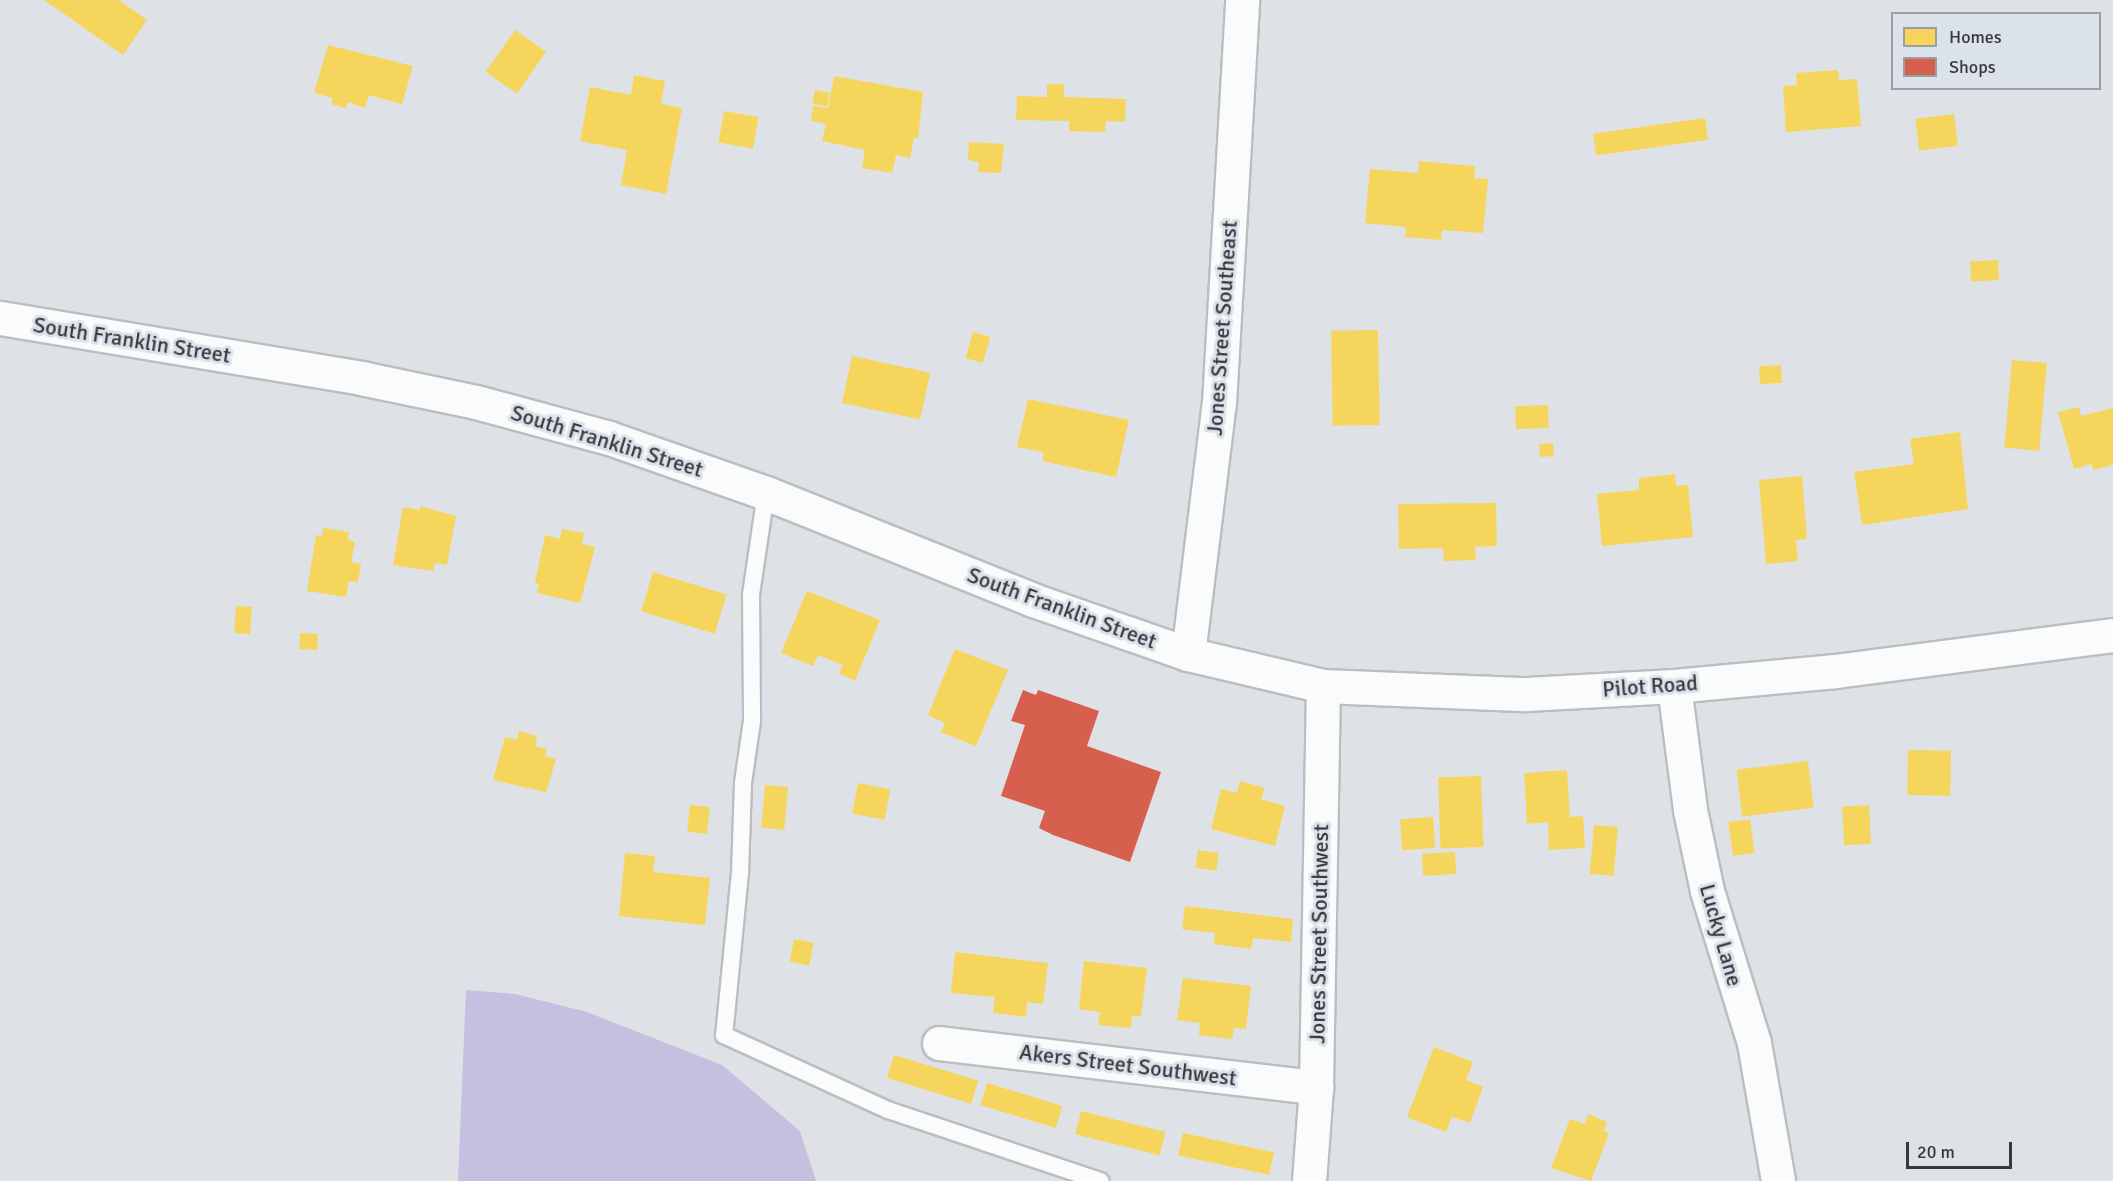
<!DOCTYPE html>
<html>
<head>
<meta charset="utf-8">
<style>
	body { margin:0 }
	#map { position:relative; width:2113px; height:1181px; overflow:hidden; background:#dee2e6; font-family:Signika,sans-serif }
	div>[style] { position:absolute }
	.forest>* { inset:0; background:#c6bfdf }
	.homes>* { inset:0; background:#f6d55c; transform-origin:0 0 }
	.shops>* { inset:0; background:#d6604d }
	.roads { filter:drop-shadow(2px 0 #bbbec1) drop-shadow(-2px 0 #bbbec1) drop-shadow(0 2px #bbbec1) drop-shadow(0 -2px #bbbec1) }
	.lane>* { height:16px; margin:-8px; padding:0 8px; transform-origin:8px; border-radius:8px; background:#fafbfb }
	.street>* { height:33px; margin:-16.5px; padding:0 16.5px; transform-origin:16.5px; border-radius:16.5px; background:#fafbfb }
	.secondary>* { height:33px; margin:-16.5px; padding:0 16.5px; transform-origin:16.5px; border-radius:16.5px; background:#fafbfb }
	span { translate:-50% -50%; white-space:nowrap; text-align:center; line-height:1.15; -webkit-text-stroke:6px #dbe2e9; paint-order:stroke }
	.street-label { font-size:22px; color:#373a3d }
	.legend { position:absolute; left:1891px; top:12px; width:210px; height:78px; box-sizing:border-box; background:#dbe2e9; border:2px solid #999fa4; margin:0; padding:8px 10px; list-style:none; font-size:18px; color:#373a3d }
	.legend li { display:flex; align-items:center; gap:12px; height:30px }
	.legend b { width:30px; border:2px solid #999fa4 }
	.scale { position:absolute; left:1906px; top:1142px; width:106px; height:27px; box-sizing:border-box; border:3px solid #373a3d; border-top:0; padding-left:8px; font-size:18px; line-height:21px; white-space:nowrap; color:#373a3d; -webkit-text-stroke:4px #dbe2e9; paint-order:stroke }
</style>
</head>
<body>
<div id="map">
	<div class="forest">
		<div style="clip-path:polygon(466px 990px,515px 994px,587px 1012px,722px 1065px,800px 1131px,816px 1181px,458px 1181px)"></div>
	</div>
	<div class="homes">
		<div style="clip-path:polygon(44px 0,119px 0,147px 20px,123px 55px)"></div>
		<div style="left:515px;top:30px;width:38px;height:51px;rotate:35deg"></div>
		<div style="clip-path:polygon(328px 45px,413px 66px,402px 104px,369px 95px,365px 108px,348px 102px,346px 108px,331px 104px,333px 98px,314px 93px)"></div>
		<div style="clip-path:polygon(1838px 70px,1839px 80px,1857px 79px,1861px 126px,1786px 132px,1783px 86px,1797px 85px,1796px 73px)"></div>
		<div style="clip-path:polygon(634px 75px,665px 81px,661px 104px,682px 108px,666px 194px,621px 185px,627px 150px,580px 141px,590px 87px,631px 95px)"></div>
		<div style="clip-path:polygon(834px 76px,923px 92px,918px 139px,914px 137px,910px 158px,896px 155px,892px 173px,862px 168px,865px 150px,822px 141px,826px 124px,811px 121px,813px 106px,828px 108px)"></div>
		<div style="clip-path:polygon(1047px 84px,1064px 84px,1064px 97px,1126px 99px,1125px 122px,1106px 121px,1105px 132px,1069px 131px,1069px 121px,1016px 120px,1017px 96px,1047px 97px)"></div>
		<div style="left:815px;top:90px;width:15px;height:14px;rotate:11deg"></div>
		<div style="left:724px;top:111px;width:35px;height:32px;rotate:10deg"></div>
		<div style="left:1954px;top:114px;width:32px;height:39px;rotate:83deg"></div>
		<div style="left:1705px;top:118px;width:22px;height:113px;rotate:82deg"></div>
		<div style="clip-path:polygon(969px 142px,1004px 144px,1001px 173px,978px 172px,979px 162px,968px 160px)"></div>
		<div style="clip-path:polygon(1419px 161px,1475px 166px,1474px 178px,1488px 179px,1483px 233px,1442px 230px,1441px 240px,1405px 237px,1406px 227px,1365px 223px,1370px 169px,1418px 173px)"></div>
		<div style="left:1998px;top:260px;width:20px;height:28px;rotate:87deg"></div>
		<div style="left:1378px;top:330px;width:95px;height:47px;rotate:89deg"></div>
		<div style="left:973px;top:332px;width:18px;height:27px;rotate:16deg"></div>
		<div style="left:852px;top:356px;width:80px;height:48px;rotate:12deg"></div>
		<div style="left:2012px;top:360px;width:35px;height:88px;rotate:5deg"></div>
		<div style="left:1781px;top:365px;width:18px;height:22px;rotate:87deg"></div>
		<div style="clip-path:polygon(1028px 399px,1129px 420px,1116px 477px,1042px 461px,1044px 452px,1017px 447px)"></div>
		<div style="left:1548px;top:405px;width:23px;height:33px;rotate:88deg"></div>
		<div style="clip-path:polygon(2079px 407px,2081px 416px,2113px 408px,2113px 465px,2093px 470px,2092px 464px,2074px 469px,2058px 412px)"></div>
		<div style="clip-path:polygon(1960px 432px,1968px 509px,1862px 525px,1854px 472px,1914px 464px,1910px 439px)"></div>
		<div style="left:1553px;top:443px;width:13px;height:14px;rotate:86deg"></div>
		<div style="clip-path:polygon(1675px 474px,1676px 486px,1688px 485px,1693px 537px,1602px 546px,1597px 494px,1639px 490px,1639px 478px)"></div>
		<div style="clip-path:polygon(1802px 476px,1807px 539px,1796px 540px,1798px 561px,1766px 564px,1759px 480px)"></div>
		<div style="clip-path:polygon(1496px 503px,1497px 546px,1475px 547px,1476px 560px,1444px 561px,1443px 548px,1399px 549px,1398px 504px)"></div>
		<div style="clip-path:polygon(420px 506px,456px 516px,447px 565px,435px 563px,433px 571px,393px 565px,403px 507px,420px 510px)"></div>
		<div style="clip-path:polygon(323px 528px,349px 532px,348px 540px,355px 542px,351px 562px,361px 564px,358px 582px,349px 581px,346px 597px,307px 591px,316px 535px,322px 536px)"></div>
		<div style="clip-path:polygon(562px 529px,584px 533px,582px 544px,595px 547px,580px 603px,537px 593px,539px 584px,535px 582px,545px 535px,560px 539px)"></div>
		<div style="left:653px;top:572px;width:77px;height:41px;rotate:17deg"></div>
		<div style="clip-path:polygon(807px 591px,880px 620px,855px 681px,839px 673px,843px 665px,818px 655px,813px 666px,781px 653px)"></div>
		<div style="left:236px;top:606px;width:16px;height:27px;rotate:4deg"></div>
		<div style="left:300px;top:633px;width:18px;height:16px;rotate:3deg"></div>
		<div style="clip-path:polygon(955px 649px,1008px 670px,976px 746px,941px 732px,945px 723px,928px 715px)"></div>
		<div style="clip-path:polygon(519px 731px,537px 736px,535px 746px,547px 749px,545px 756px,556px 759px,546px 792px,493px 780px,505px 737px,517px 740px)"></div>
		<div style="left:1908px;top:750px;width:43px;height:45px;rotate:1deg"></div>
		<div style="left:1808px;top:761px;width:47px;height:72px;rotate:83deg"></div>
		<div style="clip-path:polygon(1567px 770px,1570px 817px,1583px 816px,1585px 848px,1549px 850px,1548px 822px,1527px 824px,1524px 773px)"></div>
		<div style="left:1481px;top:776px;width:71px;height:43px;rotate:88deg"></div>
		<div style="clip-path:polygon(1240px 781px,1265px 788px,1261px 799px,1285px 806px,1275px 846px,1211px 829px,1221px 789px,1237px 793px)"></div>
		<div style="left:858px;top:783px;width:33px;height:31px;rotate:11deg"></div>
		<div style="left:765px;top:785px;width:23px;height:43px;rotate:5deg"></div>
		<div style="left:690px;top:805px;width:20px;height:27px;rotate:6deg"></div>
		<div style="left:1869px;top:805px;width:39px;height:27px;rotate:87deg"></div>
		<div style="left:1433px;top:817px;width:31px;height:33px;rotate:86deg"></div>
		<div style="left:1750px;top:819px;width:34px;height:22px;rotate:82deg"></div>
		<div style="left:1594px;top:825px;width:24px;height:49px;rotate:5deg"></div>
		<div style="left:1198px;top:850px;width:21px;height:18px;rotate:8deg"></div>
		<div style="left:1455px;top:852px;width:22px;height:33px;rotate:87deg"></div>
		<div style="clip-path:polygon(625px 853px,655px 856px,653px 872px,710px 878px,705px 925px,619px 916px)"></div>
		<div style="clip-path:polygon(1185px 906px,1293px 919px,1291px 942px,1253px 938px,1251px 949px,1214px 944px,1215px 933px,1182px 929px)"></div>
		<div style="left:794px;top:939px;width:20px;height:23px;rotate:11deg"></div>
		<div style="clip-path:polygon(955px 952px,1048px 963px,1043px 1004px,1027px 1002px,1026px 1017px,993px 1013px,995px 997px,951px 993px)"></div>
		<div style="clip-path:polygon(1084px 961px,1147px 968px,1141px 1016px,1132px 1016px,1131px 1028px,1098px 1025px,1100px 1012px,1079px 1009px)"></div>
		<div style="clip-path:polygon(1183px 978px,1251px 986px,1246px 1029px,1234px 1028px,1232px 1039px,1199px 1035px,1200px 1023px,1177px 1020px)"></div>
		<div style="clip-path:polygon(1434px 1047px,1473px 1062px,1466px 1080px,1483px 1087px,1470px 1123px,1452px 1117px,1446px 1132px,1407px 1117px)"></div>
		<div style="left:894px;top:1055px;width:88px;height:24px;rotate:17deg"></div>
		<div style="left:987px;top:1083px;width:79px;height:23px;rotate:17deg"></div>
		<div style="left:1081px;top:1111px;width:87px;height:24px;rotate:14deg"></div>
		<div style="clip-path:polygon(1588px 1114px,1607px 1122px,1604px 1131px,1609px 1133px,1591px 1181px,1551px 1168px,1570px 1119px,1585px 1124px)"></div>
		<div style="left:1183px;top:1133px;width:93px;height:23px;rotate:12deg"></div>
	</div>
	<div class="shops">
		<div style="clip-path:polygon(1023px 690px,1036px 695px,1038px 690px,1099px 711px,1087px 746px,1161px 772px,1130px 862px,1053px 835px,1039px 828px,1045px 811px,1001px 796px,1025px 725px,1011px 721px)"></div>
	</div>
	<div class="roads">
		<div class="lane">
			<div style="left:766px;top:493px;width:103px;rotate:98.4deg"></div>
			<div style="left:751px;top:595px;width:126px;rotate:89.5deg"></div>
			<div style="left:752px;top:721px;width:63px;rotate:98.3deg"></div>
			<div style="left:743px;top:783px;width:90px;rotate:91.9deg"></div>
			<div style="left:740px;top:873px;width:163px;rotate:95.6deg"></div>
			<div style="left:724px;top:1035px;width:180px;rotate:24.6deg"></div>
			<div style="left:888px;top:1110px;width:224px;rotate:18.5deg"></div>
		</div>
		<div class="street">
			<div style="left:1188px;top:654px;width:253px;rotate:-83deg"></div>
			<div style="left:1219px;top:403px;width:404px;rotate:-86.7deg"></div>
			<div style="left:1674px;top:686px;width:125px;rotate:82.6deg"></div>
			<div style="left:1690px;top:810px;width:83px;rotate:78.1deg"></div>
			<div style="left:1707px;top:891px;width:159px;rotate:72.8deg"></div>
			<div style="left:1754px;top:1043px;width:140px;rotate:80.1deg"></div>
			<div style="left:939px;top:1043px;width:380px;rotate:6.7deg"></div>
			<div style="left:1309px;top:1181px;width:94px;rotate:-85.7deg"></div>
			<div style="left:1316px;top:1087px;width:401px;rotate:-89deg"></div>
		</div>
		<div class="secondary">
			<div style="left:0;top:318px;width:366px;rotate:9.4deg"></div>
			<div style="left:361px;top:378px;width:117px;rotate:11.8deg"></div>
			<div style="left:476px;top:402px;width:138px;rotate:15.1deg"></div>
			<div style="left:609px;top:438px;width:166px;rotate:19.3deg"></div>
			<div style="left:766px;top:493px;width:288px;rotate:21.8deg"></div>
			<div style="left:1033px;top:600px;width:101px;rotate:19.2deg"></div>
			<div style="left:1128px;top:633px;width:64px;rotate:19.3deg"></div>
			<div style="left:1188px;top:654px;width:139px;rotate:13.3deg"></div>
			<div style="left:1323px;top:686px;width:203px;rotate:2.3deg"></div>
			<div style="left:1526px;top:694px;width:148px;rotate:-3.1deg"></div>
			<div style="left:1674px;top:686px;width:162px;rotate:-5.3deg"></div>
			<div style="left:1835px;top:671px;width:280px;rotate:-7.4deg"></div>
		</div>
	</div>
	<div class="street-label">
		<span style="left:1222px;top:328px;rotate:-86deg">Jones Street Southeast</span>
		<span style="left:132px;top:340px;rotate:9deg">South Franklin Street</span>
		<span style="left:607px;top:441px;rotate:17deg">South Franklin Street</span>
		<span style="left:1062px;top:608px;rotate:20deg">South Franklin Street</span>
		<span style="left:1650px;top:686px;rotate:-4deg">Pilot Road</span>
		<span style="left:1319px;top:934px;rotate:-89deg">Jones Street Southwest</span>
		<span style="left:1721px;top:935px;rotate:74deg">Lucky Lane</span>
		<span style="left:1128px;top:1065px;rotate:7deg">Akers Street Southwest</span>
	</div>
	<ul class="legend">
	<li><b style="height:16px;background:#f6d55c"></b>Homes</li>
	<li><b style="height:16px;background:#d6604d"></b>Shops</li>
	</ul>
	<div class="scale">20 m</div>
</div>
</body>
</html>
